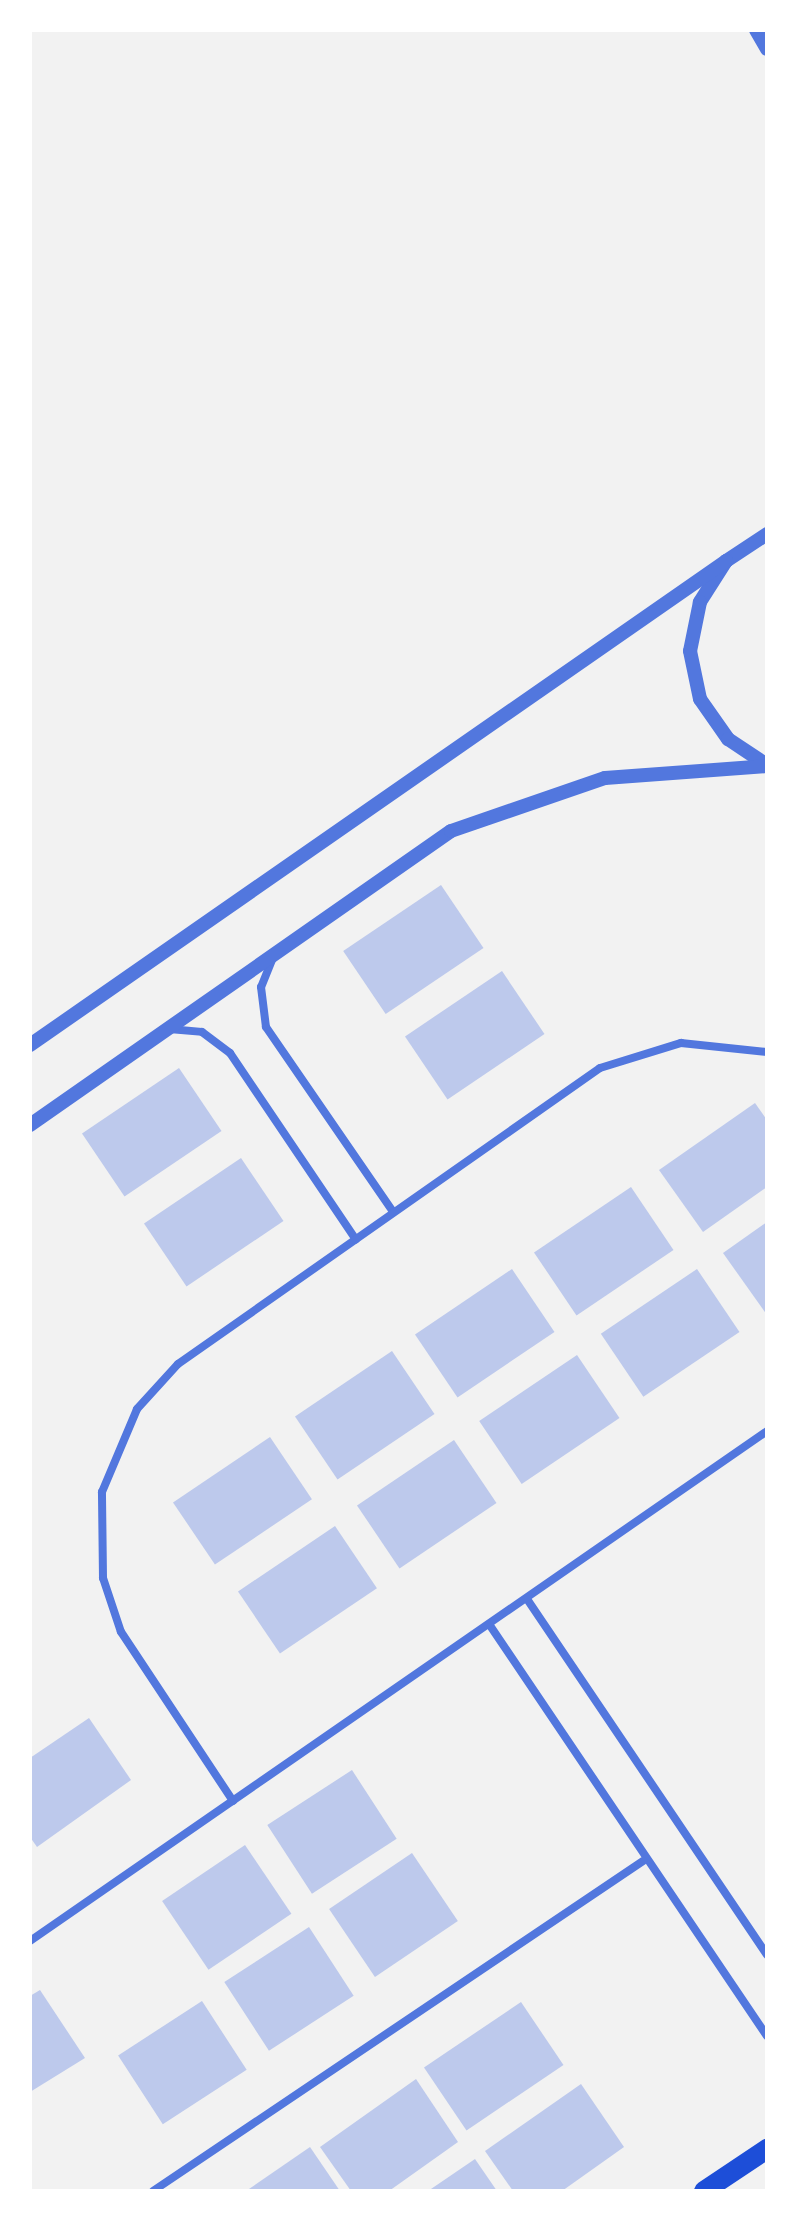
<!DOCTYPE html>
<html>
<head>
<meta charset="utf-8">
<style>
	body { margin:0 }
	#map { position:relative; width:797px; height:2221px; overflow:hidden; background:#f2f2f2; font-family:"Open Sans",sans-serif }
	div>[style] { position:absolute }
	.building>* { inset:0; background:#bdc9ec; transform-origin:0 0 }
	.minor>* { height:8px; margin:-4px; padding:0 4px; transform-origin:4px; border-radius:4px; background:#5277de }
	.tertiary>* { height:14px; margin:-7px; padding:0 7px; transform-origin:7px; border-radius:7px; background:#5277de }
	.primary>* { height:20px; margin:-10px; padding:0 10px; transform-origin:10px; border-radius:10px; background:#1d4ed8 }
	span { translate:-50% -50%; white-space:nowrap; text-align:center; line-height:1.15; -webkit-text-stroke:6px #fff; paint-order:stroke }
	.frame { position:absolute; inset:0; border:32px solid #fff; pointer-events:none }
</style>
</head>
<body>
<div id="map">
	<div class="building">
		<div style="left:441px;top:885px;width:76px;height:118px;rotate:56deg"></div>
		<div style="left:502px;top:971px;width:76px;height:117px;rotate:56deg"></div>
		<div style="left:179px;top:1068px;width:76px;height:117px;rotate:56deg"></div>
		<div style="clip-path:polygon(755px 1103px,767px 1120px,767px 1187px,703px 1232px,659px 1170px)"></div>
		<div style="left:241px;top:1158px;width:76px;height:117px;rotate:56deg"></div>
		<div style="left:631px;top:1187px;width:76px;height:117px;rotate:56deg"></div>
		<div style="clip-path:polygon(767px 1222px,767px 1315px,723px 1253px)"></div>
		<div style="left:512px;top:1269px;width:76px;height:117px;rotate:56deg"></div>
		<div style="left:697px;top:1269px;width:76px;height:116px;rotate:56deg"></div>
		<div style="left:392px;top:1351px;width:76px;height:117px;rotate:56deg"></div>
		<div style="left:577px;top:1355px;width:76px;height:118px;rotate:56deg"></div>
		<div style="left:270px;top:1437px;width:75px;height:117px;rotate:56deg"></div>
		<div style="left:454px;top:1440px;width:76px;height:117px;rotate:56deg"></div>
		<div style="left:335px;top:1526px;width:75px;height:117px;rotate:56deg"></div>
		<div style="clip-path:polygon(89px 1718px,131px 1780px,37px 1847px,30px 1837px,30px 1758px)"></div>
		<div style="left:352px;top:1770px;width:82px;height:101px;rotate:57deg"></div>
		<div style="left:245px;top:1845px;width:83px;height:100px;rotate:56deg"></div>
		<div style="left:412px;top:1853px;width:82px;height:100px;rotate:56deg"></div>
		<div style="left:309px;top:1927px;width:82px;height:101px;rotate:57deg"></div>
		<div style="clip-path:polygon(40px 1990px,85px 2058px,30px 2092px,30px 1996px)"></div>
		<div style="left:202px;top:2001px;width:82px;height:100px;rotate:57deg"></div>
		<div style="left:521px;top:2002px;width:76px;height:117px;rotate:56deg"></div>
		<div style="clip-path:polygon(416px 2079px,458px 2142px,389px 2191px,351px 2191px,320px 2147px)"></div>
		<div style="clip-path:polygon(581px 2084px,624px 2147px,562px 2191px,513px 2191px,485px 2151px)"></div>
		<div style="clip-path:polygon(310px 2147px,340px 2191px,246px 2191px)"></div>
		<div style="clip-path:polygon(475px 2159px,497px 2191px,428px 2191px)"></div>
	</div>
	<div class="minor">
		<div style="left:272px;top:960px;width:29px;rotate:112deg"></div>
		<div style="left:261px;top:987px;width:40px;rotate:82.9deg"></div>
		<div style="left:266px;top:1027px;width:224px;rotate:55.5deg"></div>
		<div style="left:169px;top:1029px;width:33px;rotate:5deg"></div>
		<div style="left:202px;top:1032px;width:35px;rotate:37deg"></div>
		<div style="left:230px;top:1053px;width:225px;rotate:56deg"></div>
		<div style="left:527px;top:1599px;width:429px;rotate:56deg"></div>
		<div style="left:489px;top:1624px;width:497px;rotate:56deg"></div>
		<div style="left:233px;top:1801px;width:203px;rotate:-123.5deg"></div>
		<div style="left:121px;top:1632px;width:57px;rotate:-108.4deg"></div>
		<div style="left:103px;top:1578px;width:86px;rotate:-90.7deg"></div>
		<div style="left:102px;top:1492px;width:90px;rotate:-67.1deg"></div>
		<div style="left:137px;top:1409px;width:61px;rotate:-47.7deg"></div>
		<div style="left:178px;top:1364px;width:515px;rotate:-35.05deg"></div>
		<div style="left:600px;top:1068px;width:85px;rotate:-17.2deg"></div>
		<div style="left:681px;top:1043px;width:86px;rotate:6deg"></div>
		<div style="left:30px;top:1941px;width:896px;rotate:-34.68deg"></div>
		<div style="left:153px;top:2191px;width:591px;rotate:-33.96deg"></div>
	</div>
	<div class="tertiary">
		<div style="left:756px;top:30px;width:22px;rotate:60deg"></div>
		<div style="left:767px;top:534px;width:49px;rotate:146.6deg"></div>
		<div style="left:726px;top:561px;width:49px;rotate:122.4deg"></div>
		<div style="left:700px;top:602px;width:50px;rotate:101.5deg"></div>
		<div style="left:690px;top:651px;width:49px;rotate:78.2deg"></div>
		<div style="left:700px;top:699px;width:49px;rotate:55deg"></div>
		<div style="left:728px;top:739px;width:47px;rotate:33.7deg"></div>
		<div style="left:30px;top:1045px;width:848px;rotate:-34.81deg"></div>
		<div style="left:30px;top:1125px;width:513px;rotate:-34.93deg"></div>
		<div style="left:451px;top:831px;width:163px;rotate:-19deg"></div>
		<div style="left:605px;top:778px;width:162px;rotate:-4.2deg"></div>
	</div>
	<div class="primary">
		<div style="left:704px;top:2191px;width:76px;rotate:-33.7deg"></div>
	</div>
	<div class="frame"></div>
</div>
</body>
</html>
